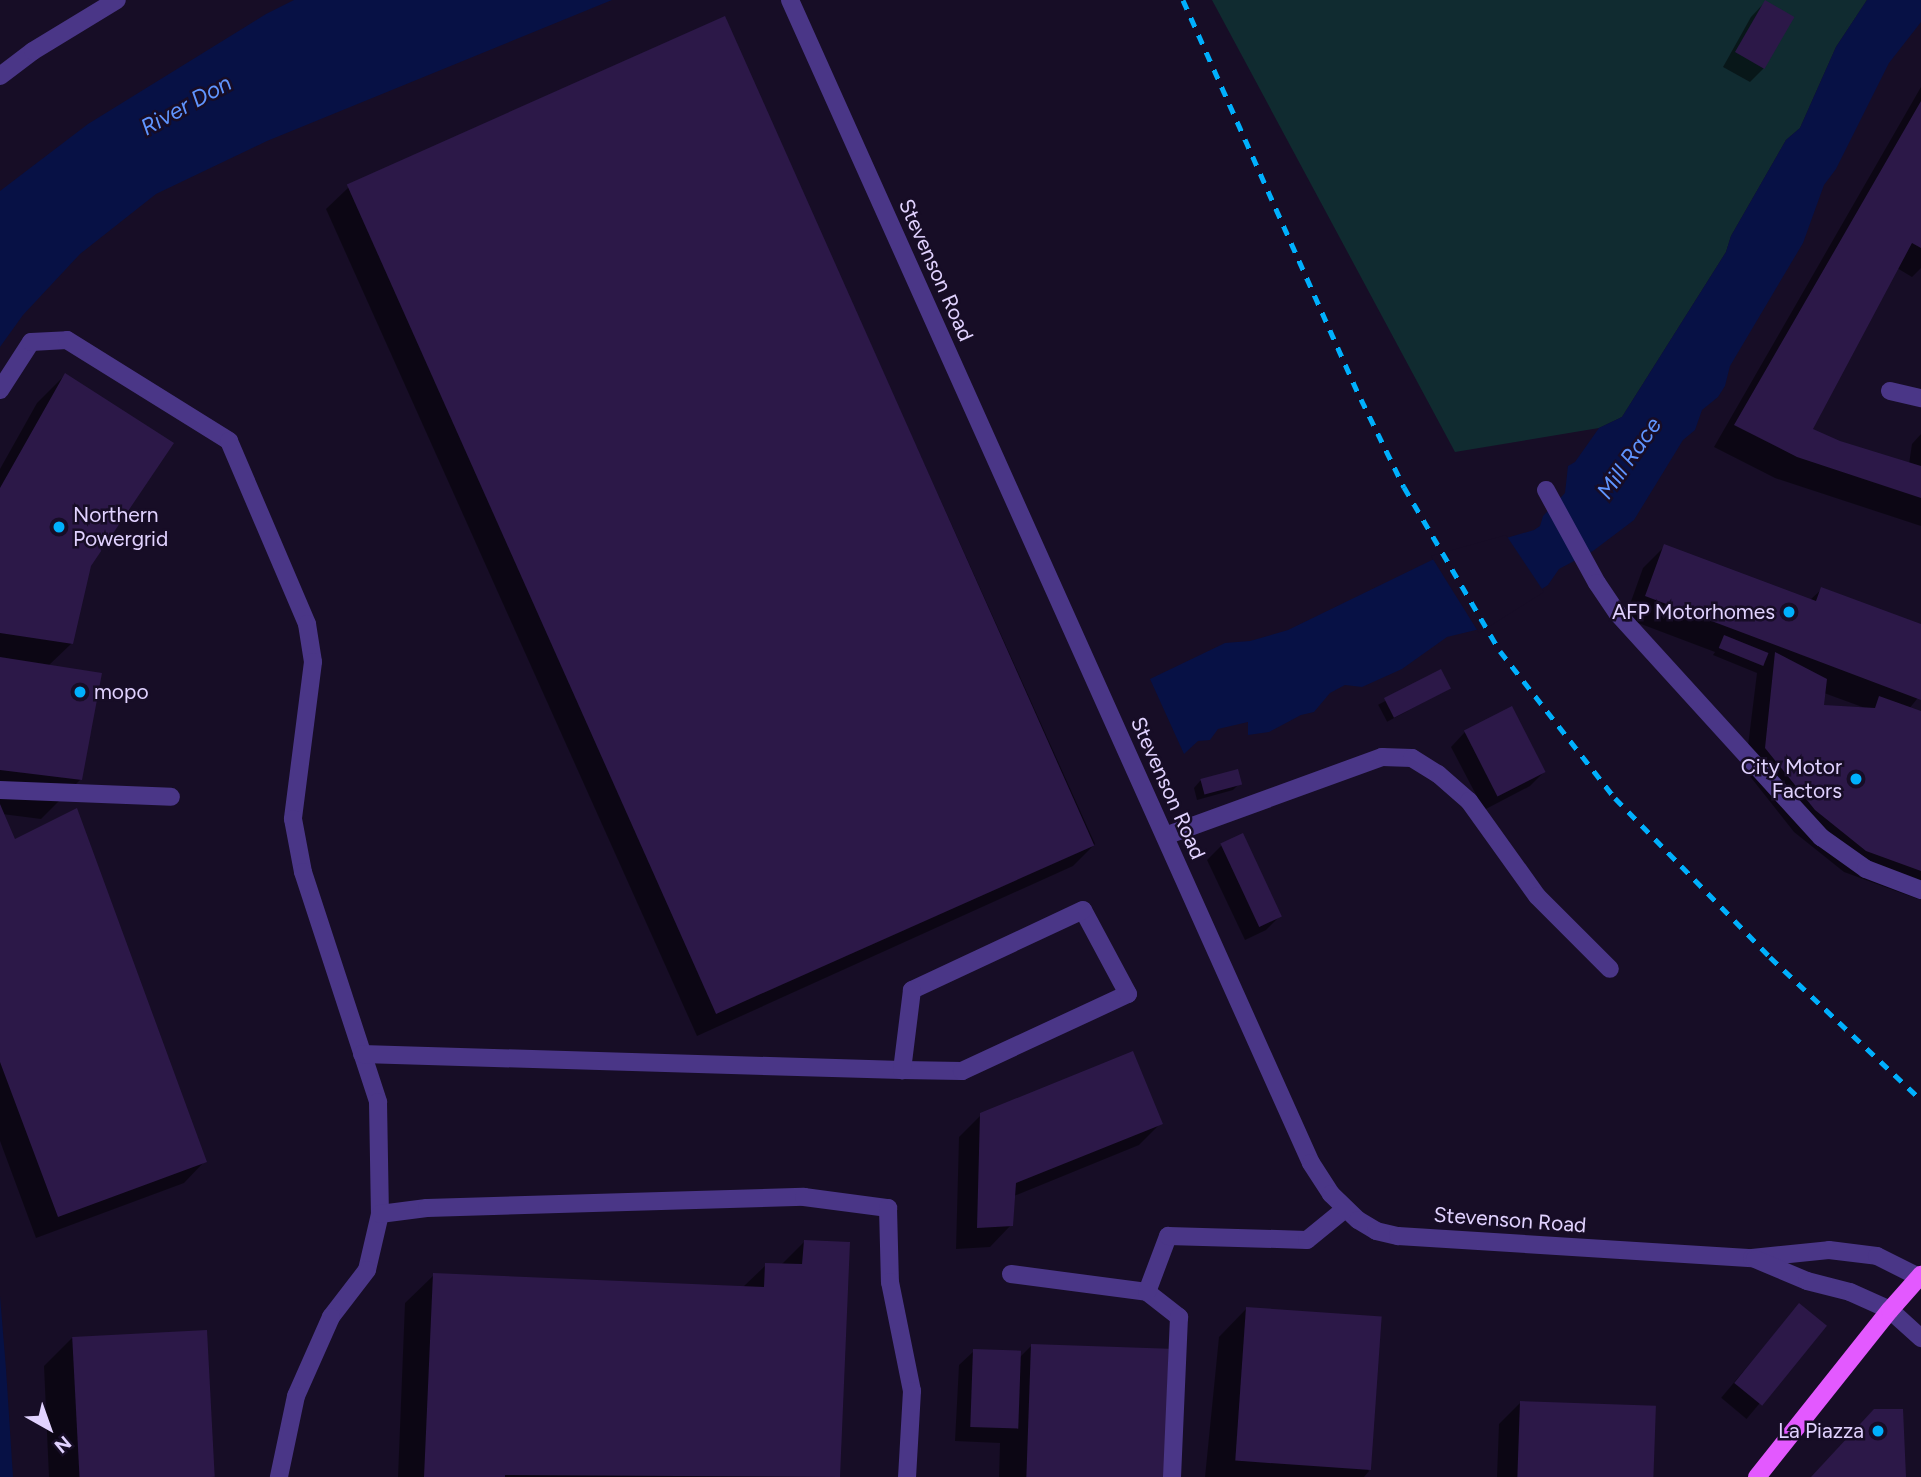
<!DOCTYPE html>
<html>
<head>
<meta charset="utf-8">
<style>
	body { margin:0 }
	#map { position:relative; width:1921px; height:1477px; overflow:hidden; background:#170d26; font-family:Figtree,sans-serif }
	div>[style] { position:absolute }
	.green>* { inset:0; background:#102b30 }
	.water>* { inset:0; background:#071145 }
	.pier>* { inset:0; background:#170d26 }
	.shadow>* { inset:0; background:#0007; transform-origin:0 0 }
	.building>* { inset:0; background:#2c1848; transform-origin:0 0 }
	.service>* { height:18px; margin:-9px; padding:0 9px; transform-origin:9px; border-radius:9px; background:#4a3687 }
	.minor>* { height:18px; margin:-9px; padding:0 9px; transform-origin:9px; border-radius:9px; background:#4a3687 }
	.primary>* { height:18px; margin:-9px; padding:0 9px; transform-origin:9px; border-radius:9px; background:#e359ff }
	.rail>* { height:5px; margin-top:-2.5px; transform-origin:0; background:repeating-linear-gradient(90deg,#00b0fd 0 10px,transparent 0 19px) }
	.dots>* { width:19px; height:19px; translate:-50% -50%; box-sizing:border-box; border:4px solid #170d26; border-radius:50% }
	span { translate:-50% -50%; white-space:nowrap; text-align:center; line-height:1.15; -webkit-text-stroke:5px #170d26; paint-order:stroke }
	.street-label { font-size:21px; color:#e1d2ff }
	.poi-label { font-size:21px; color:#e1d2ff }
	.left { translate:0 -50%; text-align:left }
	.right { translate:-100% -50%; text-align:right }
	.water-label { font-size:23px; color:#6095ff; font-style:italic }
	.north { position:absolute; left:14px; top:1393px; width:70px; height:70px; -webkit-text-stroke:5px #170d26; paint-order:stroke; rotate:140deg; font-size:19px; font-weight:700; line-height:28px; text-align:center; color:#e1d2ff }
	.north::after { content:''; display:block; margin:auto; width:24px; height:32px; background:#e1d2ff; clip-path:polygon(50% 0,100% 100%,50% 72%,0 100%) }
</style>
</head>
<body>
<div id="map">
	<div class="green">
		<div style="clip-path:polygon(1212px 0,1867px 0,1836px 47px,1800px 128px,1786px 140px,1731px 236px,1726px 252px,1622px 417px,1599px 428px,1455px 452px)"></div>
	</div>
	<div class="water">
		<div style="clip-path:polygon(294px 0,612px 0,267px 141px,156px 194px,80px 254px,23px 315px,0 347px,0 191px,88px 124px,266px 14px)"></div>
		<div style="clip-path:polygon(1867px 0,1921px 0,1921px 22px,1889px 63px,1836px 169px,1824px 185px,1803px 243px,1730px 366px,1725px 386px,1718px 397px,1702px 410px,1695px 430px,1683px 440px,1634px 520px,1593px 551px,1559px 569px,1548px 585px,1480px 629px,1447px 637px,1402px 669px,1362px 687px,1345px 685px,1330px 693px,1314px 712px,1301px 715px,1269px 732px,1248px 735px,1248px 722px,1218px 729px,1210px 740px,1198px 741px,1184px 754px,1150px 679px,1225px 643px,1250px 641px,1288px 630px,1434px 559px,1534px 530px,1540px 526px,1543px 516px,1565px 493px,1568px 466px,1575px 462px,1599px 428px,1622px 417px,1726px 252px,1731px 236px,1786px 140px,1800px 128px,1836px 47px)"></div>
		<div style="clip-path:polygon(0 1296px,6px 1369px,13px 1477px,0 1477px)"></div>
	</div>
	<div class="pier">
		<div style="clip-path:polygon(1506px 535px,1544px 592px,1479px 633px,1431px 556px)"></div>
	</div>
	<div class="shadow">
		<div style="clip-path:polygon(1765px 2px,1764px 68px,1750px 82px,1723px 67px,1751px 17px)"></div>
		<div style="clip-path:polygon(724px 18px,1095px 844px,1073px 866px,697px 1036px,326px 209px,348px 188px)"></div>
		<div style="clip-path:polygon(1921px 87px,1921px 268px,1912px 277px,1897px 268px,1810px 429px,1840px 442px,1909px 464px,1912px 444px,1921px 434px,1921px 526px,1775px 478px,1714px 447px)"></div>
		<div style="clip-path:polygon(65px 375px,89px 565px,71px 644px,48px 666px,81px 779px,41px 819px,2px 814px,14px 842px,205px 1161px,184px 1183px,36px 1238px,0 1141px,0 469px,37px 403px)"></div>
		<div style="clip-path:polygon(evenodd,1665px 546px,1810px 600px,1822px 589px,1921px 626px,1921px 694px,1909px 709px,1921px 713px,1921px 896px,1918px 899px,1844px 872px,1794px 832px,1745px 770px,1757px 673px,1713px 655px,1715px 652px,1625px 618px,1643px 568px,1665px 546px,1824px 693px,1865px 708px,1823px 706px,1824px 693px)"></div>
		<div style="left:1440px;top:672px;width:19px;height:70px;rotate:62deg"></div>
		<div style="clip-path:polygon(1465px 732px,1544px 772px,1530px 786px,1484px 810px,1451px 747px)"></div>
		<div style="clip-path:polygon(1237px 771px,1240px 783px,1233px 790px,1197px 800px,1194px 788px,1200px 781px)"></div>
		<div style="clip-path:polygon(1222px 845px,1280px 916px,1266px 930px,1245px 940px,1207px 860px)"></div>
		<div style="clip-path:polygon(981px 1115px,1161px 1123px,1139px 1145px,1014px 1196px,1011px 1225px,990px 1247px,956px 1249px,959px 1137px)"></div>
		<div style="clip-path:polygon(804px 1242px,848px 1244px,838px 1477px,398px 1477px,405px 1303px,434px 1275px,743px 1287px,766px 1265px,781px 1265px)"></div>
		<div style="left:1799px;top:1305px;width:33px;height:121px;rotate:40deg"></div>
		<div style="clip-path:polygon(1247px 1308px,1369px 1471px,1364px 1477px,1205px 1477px,1219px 1337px)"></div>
		<div style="clip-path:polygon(72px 1338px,212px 1477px,49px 1477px,44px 1366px)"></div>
		<div style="clip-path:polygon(1032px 1345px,1162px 1477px,999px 1477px,1000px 1443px,955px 1441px,959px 1365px,974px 1351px,1019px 1358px)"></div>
		<div style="clip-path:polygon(1521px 1402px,1651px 1477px,1497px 1477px,1499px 1424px)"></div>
	</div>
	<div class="building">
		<div style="left:1765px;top:0;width:34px;height:60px;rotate:30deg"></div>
		<div style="left:725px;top:16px;width:908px;height:414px;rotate:66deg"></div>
		<div style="clip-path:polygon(1921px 101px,1921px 248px,1912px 243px,1813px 429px,1840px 441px,1921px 466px,1921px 498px,1797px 457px,1734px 425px)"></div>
		<div style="clip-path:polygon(65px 373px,174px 443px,91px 566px,73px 644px,0 633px,0 488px)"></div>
		<div style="clip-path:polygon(1664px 544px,1816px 601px,1821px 587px,1921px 624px,1921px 700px,1645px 596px)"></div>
		<div style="left:1724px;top:635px;width:48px;height:14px;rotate:22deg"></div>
		<div style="clip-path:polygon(1775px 652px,1827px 679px,1824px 705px,1875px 708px,1879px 696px,1921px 711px,1921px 871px,1866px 851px,1815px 810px,1765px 748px)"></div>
		<div style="clip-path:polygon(0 657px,102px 673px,82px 780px,0 770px)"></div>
		<div style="left:1441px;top:669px;width:22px;height:64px;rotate:63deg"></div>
		<div style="left:1512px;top:706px;width:74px;height:54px;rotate:63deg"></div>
		<div style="left:1238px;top:769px;width:16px;height:39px;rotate:75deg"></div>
		<div style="clip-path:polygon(0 804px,15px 839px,77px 808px,207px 1162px,58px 1217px,0 1062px)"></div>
		<div style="left:1243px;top:833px;width:92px;height:25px;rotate:65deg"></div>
		<div style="clip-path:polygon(1133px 1051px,1163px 1124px,1016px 1183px,1013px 1226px,977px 1228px,980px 1113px)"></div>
		<div style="clip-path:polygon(804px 1240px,850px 1242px,840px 1477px,505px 1475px,505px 1477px,424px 1477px,433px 1273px,764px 1287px,765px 1263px,802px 1264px)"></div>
		<div style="left:1799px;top:1303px;width:36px;height:103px;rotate:39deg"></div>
		<div style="left:1246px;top:1307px;width:136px;height:154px;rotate:4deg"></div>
		<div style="left:207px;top:1330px;width:147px;height:135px;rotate:87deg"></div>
		<div style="left:1031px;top:1344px;width:138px;height:133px;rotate:2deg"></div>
		<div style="left:973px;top:1349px;width:48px;height:78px;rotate:2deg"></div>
		<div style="left:1520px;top:1401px;width:136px;height:76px;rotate:2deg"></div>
		<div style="clip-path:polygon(1874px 1409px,1903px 1409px,1906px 1477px,1811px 1477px)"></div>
	</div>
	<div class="service">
		<div style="left:0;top:390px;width:57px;rotate:-57.1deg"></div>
		<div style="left:31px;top:342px;width:36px;rotate:-3deg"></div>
		<div style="left:67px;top:340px;width:191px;rotate:31.9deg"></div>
		<div style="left:229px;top:441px;width:199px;rotate:66.9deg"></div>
		<div style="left:307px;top:624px;width:38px;rotate:81deg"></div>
		<div style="left:313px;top:662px;width:158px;rotate:97.3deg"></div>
		<div style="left:293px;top:819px;width:54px;rotate:79.3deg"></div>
		<div style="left:303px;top:872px;width:242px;rotate:71.9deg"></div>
		<div style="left:378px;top:1102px;width:112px;rotate:89deg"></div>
		<div style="left:380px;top:1214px;width:57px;rotate:103.1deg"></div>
		<div style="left:367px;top:1270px;width:59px;rotate:127.5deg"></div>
		<div style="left:331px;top:1317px;width:86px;rotate:113.9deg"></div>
		<div style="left:296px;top:1396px;width:83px;rotate:101.9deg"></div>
		<div style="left:1890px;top:391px;width:32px;rotate:13deg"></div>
		<div style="left:1546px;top:490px;width:106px;rotate:61.3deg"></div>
		<div style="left:1597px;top:583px;width:37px;rotate:56deg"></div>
		<div style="left:1618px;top:614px;width:302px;rotate:47.7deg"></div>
		<div style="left:1821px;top:837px;width:55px;rotate:35.4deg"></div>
		<div style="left:1866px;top:869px;width:59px;rotate:20.9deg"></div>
		<div style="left:0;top:790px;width:171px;rotate:2.3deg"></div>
		<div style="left:1165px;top:836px;width:231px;rotate:-20deg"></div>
		<div style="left:1382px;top:757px;width:30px;rotate:2deg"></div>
		<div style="left:1412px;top:758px;width:31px;rotate:32deg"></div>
		<div style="left:1438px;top:774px;width:41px;rotate:41.1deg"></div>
		<div style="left:1469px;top:801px;width:117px;rotate:54.4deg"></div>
		<div style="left:1537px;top:896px;width:103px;rotate:45deg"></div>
		<div style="left:362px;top:1054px;width:540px;rotate:1.7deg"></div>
		<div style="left:902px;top:1070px;width:60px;rotate:1deg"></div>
		<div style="left:962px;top:1071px;width:183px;rotate:-24.9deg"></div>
		<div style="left:1128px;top:994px;width:95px;rotate:-118.2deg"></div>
		<div style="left:1083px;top:910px;width:189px;rotate:154.9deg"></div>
		<div style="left:912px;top:990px;width:81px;rotate:97.1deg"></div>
		<div style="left:380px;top:1214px;width:47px;rotate:-7.3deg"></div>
		<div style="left:427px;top:1208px;width:377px;rotate:-1.7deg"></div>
		<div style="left:804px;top:1197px;width:85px;rotate:7.5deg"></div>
		<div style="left:888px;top:1208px;width:74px;rotate:88.5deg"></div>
		<div style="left:890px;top:1282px;width:111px;rotate:78.6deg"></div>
		<div style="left:912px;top:1391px;width:86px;rotate:93.3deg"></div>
		<div style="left:1011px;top:1274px;width:137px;rotate:7.5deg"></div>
		<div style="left:1147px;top:1292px;width:41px;rotate:38deg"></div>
		<div style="left:1179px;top:1317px;width:160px;rotate:92.5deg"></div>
		<div style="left:1147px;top:1292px;width:60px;rotate:-69.4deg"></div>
		<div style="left:1168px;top:1236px;width:139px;rotate:1.6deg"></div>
		<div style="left:1307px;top:1240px;width:49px;rotate:-39.2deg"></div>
	</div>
	<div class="minor">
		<div style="left:790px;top:0;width:1274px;rotate:65.87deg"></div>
		<div style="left:1311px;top:1163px;width:37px;rotate:57deg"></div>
		<div style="left:1331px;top:1194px;width:37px;rotate:44deg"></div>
		<div style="left:1358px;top:1220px;width:21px;rotate:31deg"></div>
		<div style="left:1376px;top:1231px;width:23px;rotate:13deg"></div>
		<div style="left:1398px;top:1236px;width:355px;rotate:3.6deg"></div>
		<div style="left:1752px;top:1258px;width:77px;rotate:-5.9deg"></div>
		<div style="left:1829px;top:1250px;width:48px;rotate:7.1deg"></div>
		<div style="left:1877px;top:1256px;width:49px;rotate:26.6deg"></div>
		<div style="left:0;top:76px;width:41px;rotate:-37.1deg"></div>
		<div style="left:33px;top:51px;width:98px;rotate:-31.3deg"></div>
		<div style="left:1755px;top:1259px;width:56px;rotate:22.9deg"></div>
		<div style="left:1807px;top:1281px;width:44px;rotate:14.3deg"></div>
		<div style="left:1850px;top:1292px;width:44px;rotate:24.2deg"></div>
		<div style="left:1890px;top:1310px;width:42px;rotate:42.1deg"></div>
	</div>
	<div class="primary">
		<div style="left:1757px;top:1477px;width:213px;rotate:-51.5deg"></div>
		<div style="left:1890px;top:1310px;width:47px;rotate:-48.5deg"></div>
	</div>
	<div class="rail">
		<div style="left:1183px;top:0;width:437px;rotate:66deg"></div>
		<div style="left:1361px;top:399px;width:98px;rotate:64deg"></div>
		<div style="left:1404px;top:487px;width:190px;rotate:59.7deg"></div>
		<div style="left:1500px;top:651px;width:187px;rotate:52deg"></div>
		<div style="left:1615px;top:798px;width:222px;rotate:45.7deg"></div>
		<div style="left:1770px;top:957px;width:208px;rotate:43.4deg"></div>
	</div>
	<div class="dots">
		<div style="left:59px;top:527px;background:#00b0fd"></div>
		<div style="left:1789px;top:612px;background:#00b0fd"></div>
		<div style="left:80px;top:692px;background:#00b0fd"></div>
		<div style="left:1856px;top:779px;background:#00b0fd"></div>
		<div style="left:1878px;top:1431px;background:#00b0fd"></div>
	</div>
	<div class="street-label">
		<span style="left:936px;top:270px;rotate:66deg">Stevenson Road</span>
		<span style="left:1168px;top:788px;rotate:66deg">Stevenson Road</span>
		<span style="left:1510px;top:1220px;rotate:4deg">Stevenson Road</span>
	</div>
	<div class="poi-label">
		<span class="left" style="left:73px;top:527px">Northern<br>Powergrid</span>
		<span class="right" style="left:1775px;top:612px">AFP Motorhomes</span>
		<span class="left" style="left:94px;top:692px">mopo</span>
		<span class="right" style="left:1842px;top:779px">City Motor<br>Factors</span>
		<span class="right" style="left:1864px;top:1431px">La Piazza</span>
	</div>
	<div class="water-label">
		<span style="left:186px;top:105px;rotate:-29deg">River Don</span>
		<span style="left:1629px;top:458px;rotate:-55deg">Mill Race</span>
	</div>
	<div class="north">N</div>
</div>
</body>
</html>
